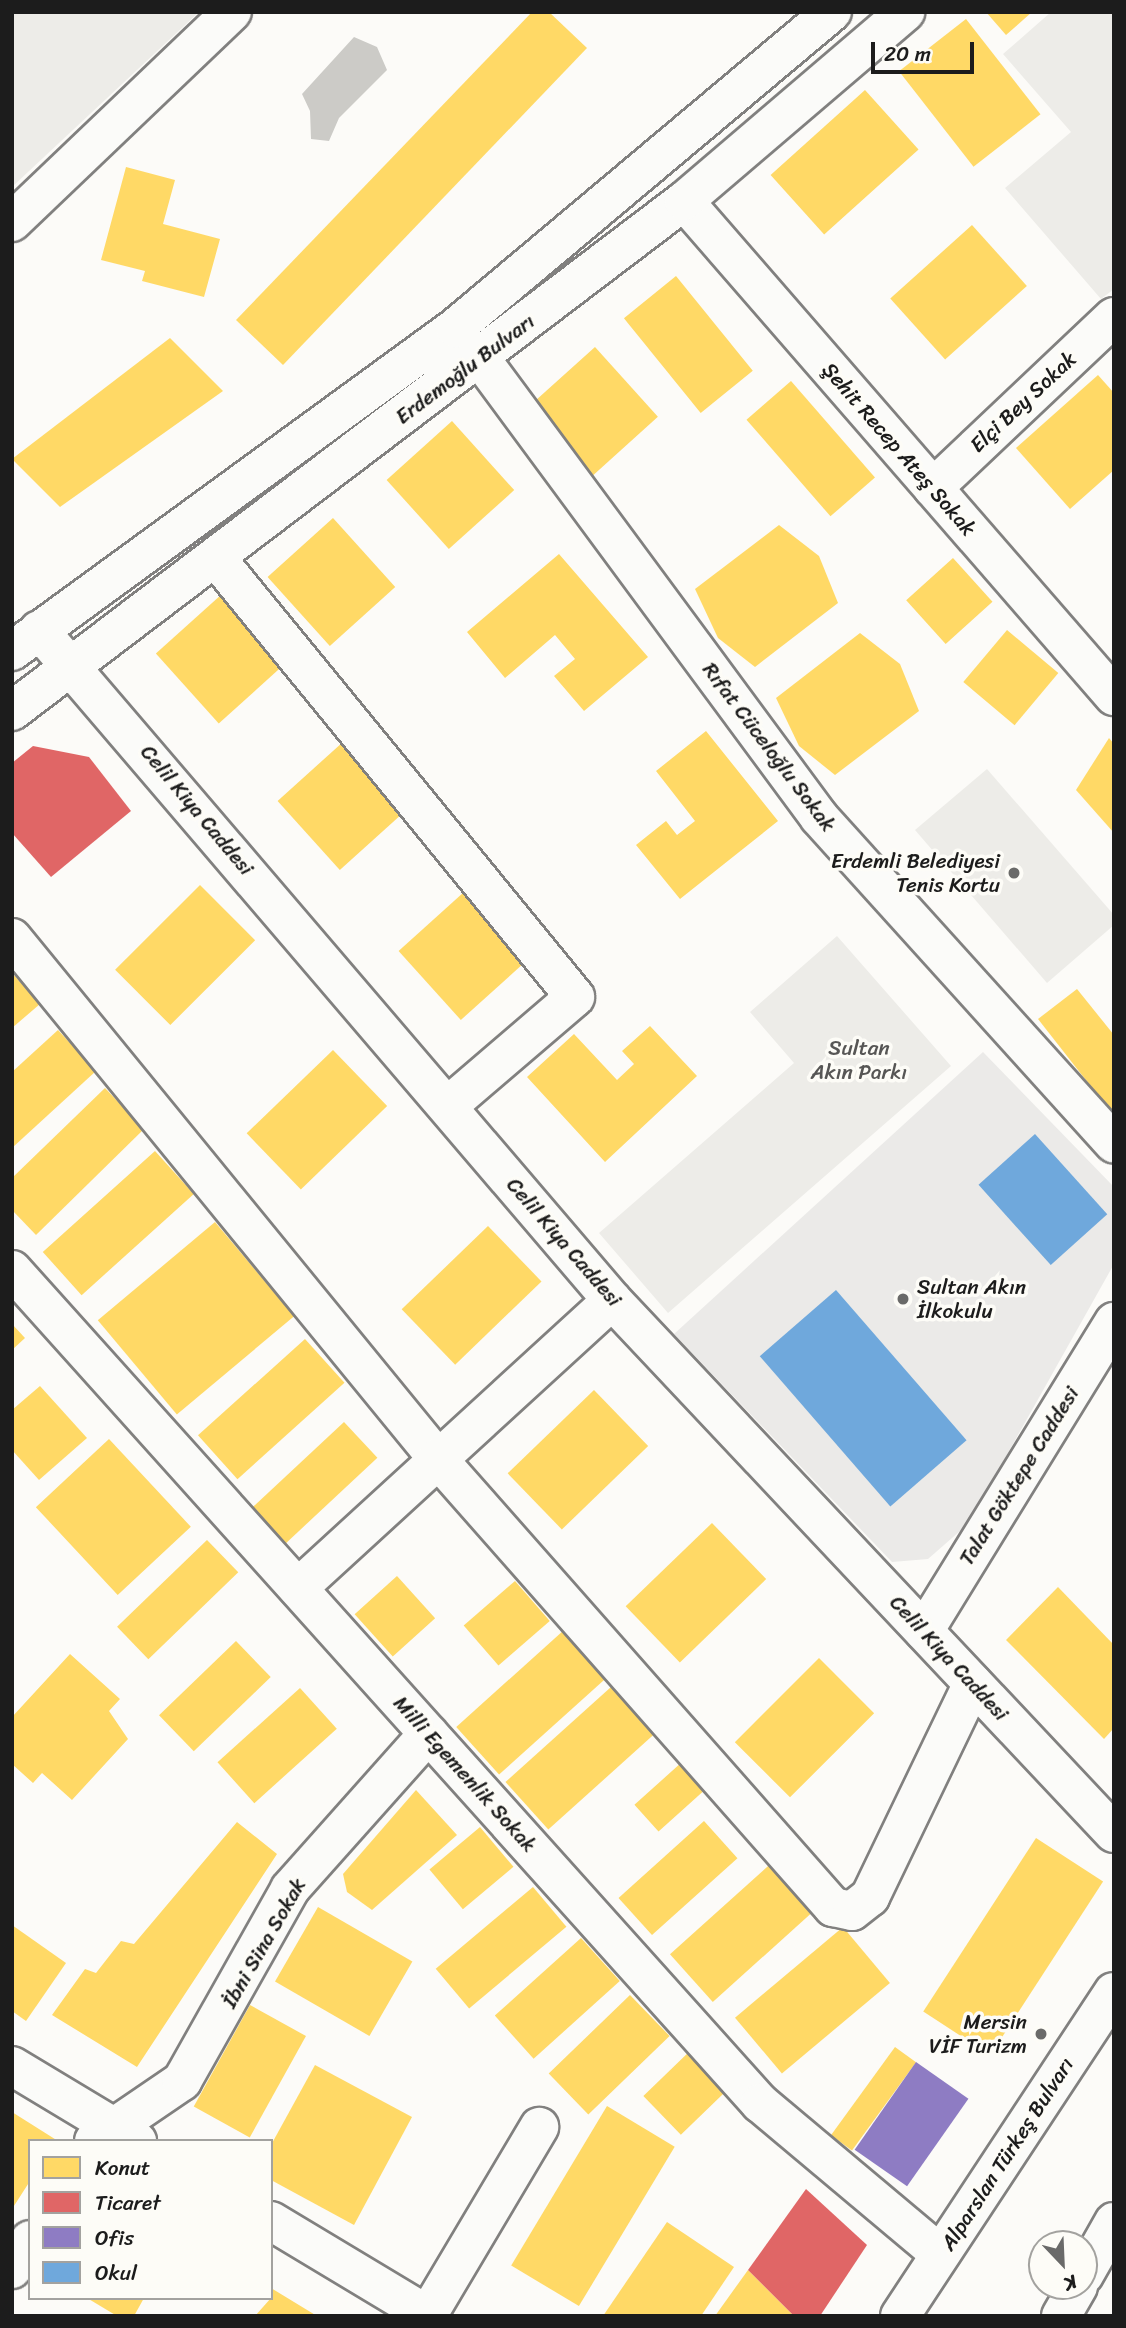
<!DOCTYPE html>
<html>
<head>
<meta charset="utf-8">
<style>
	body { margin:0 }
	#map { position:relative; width:1126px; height:2328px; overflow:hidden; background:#fcfbf8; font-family:Sriracha,sans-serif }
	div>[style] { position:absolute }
	.built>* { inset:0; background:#ebeae8 }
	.green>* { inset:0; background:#edece8 }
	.water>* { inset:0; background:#cccbc7 }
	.homes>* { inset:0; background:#ffd966; transform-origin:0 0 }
	.shops>* { inset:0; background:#e06666 }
	.offices>* { inset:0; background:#8e7cc3; transform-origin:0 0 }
	.schools>* { inset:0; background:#6fa8dc; transform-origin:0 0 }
	.roads { filter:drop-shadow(2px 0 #81807f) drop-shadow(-2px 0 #81807f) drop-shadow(0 2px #81807f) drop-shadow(0 -2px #81807f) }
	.minor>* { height:38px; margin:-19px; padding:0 19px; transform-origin:19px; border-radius:19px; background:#fbfbf9 }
	.major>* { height:38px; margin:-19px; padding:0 19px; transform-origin:19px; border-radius:19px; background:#fbfbf9 }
	.highway>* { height:38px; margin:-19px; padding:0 19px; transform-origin:19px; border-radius:19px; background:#fbfbf9 }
	.dots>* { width:19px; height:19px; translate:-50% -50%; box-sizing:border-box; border:4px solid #fdfcf7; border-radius:50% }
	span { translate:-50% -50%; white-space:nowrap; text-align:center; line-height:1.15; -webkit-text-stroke:7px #fdfcf7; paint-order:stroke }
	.street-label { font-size:21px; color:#1c1c1c }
	.poi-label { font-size:21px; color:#1c1c1c }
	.right { translate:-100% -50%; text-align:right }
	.left { translate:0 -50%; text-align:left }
	.park-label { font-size:21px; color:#575655 }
	.frame { position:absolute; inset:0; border:14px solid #1c1c1c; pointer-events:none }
	.legend { position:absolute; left:28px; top:2139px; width:245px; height:161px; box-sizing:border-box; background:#fdfcf7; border:2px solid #a3a29f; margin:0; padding:9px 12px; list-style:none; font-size:21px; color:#1c1c1c }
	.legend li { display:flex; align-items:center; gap:14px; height:35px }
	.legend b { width:35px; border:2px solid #a3a29f }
	.north { position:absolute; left:1028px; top:2230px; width:70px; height:70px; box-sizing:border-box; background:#fdfcf7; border:2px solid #a3a29f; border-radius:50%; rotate:157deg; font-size:19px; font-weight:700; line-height:28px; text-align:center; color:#1c1c1c }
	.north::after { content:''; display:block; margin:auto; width:24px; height:32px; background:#6a6a69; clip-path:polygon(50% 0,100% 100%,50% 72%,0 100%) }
	.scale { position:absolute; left:871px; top:42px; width:103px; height:32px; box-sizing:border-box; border:4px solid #1c1c1c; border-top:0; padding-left:9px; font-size:21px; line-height:24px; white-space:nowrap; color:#1c1c1c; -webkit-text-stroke:5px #fdfcf7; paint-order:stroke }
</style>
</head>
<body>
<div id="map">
	<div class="built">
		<div style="clip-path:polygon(983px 1052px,1114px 1187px,1114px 1264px,968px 1524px,928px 1559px,892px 1562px,674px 1334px)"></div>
	</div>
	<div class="green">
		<div style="clip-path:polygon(12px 12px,199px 12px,12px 187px)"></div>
		<div style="clip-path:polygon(1051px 12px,1114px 12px,1114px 289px,1101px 299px,1005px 188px,1071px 132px,1003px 54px)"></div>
		<div style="clip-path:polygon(987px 769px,1114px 915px,1114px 925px,1047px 983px,915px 830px)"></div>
		<div style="clip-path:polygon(837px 936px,951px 1066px,668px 1313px,599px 1233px,794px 1063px,750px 1012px)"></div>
	</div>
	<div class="water">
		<div style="clip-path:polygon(354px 37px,377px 47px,387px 70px,339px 118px,329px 141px,311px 139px,310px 111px,302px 94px)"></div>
	</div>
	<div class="homes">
		<div style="clip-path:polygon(532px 12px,549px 12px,587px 48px,283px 365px,236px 320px)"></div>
		<div style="clip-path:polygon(986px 12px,1032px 12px,1006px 35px)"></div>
		<div style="left:966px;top:19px;width:121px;height:85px;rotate:52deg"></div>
		<div style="left:865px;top:90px;width:80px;height:127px;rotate:48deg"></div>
		<div style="clip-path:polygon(126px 167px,175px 180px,163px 224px,220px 239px,204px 297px,142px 281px,145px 271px,101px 260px)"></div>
		<div style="left:972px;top:225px;width:82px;height:110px;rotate:48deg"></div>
		<div style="left:676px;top:276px;width:122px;height:67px;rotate:51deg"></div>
		<div style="clip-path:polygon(170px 338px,223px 391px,60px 507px,12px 459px)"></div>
		<div style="left:595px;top:347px;width:94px;height:89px;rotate:48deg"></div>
		<div style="clip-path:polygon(1098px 375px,1114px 393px,1114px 470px,1070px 509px,1016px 448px)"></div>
		<div style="left:791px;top:381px;width:128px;height:59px;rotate:49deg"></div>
		<div style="left:452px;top:421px;width:93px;height:88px;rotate:48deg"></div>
		<div style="left:333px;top:518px;width:93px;height:88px;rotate:48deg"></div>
		<div style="clip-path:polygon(779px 525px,819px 556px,838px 603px,755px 667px,718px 638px,695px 589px)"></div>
		<div style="clip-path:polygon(559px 554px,648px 657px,584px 711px,554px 676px,575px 659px,555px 635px,505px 678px,467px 632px)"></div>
		<div style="left:953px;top:558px;width:59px;height:63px;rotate:48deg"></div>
		<div style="left:222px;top:594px;width:94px;height:89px;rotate:48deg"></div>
		<div style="left:1007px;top:630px;width:67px;height:68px;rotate:40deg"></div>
		<div style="clip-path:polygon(860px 633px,900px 664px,919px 711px,835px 775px,799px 746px,776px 698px)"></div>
		<div style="clip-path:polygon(706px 731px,778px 821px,680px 899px,636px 845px,666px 821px,677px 835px,695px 821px,656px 771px)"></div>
		<div style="clip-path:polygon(1109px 738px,1114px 744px,1114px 833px,1076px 790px)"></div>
		<div style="left:343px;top:742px;width:93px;height:88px;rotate:48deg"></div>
		<div style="left:200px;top:885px;width:78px;height:120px;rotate:45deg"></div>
		<div style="left:464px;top:892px;width:93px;height:88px;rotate:48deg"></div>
		<div style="clip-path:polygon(12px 973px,40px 1004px,12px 1028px)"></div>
		<div style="clip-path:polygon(1077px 989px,1114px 1035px,1114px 1116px,1038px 1019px)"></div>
		<div style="clip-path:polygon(650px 1026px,697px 1076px,605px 1162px,527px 1077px,574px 1034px,617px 1080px,634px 1064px,622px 1051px)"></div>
		<div style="clip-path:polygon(58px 1030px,96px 1071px,12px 1148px,12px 1072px)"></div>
		<div style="left:333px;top:1050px;width:78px;height:120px;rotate:46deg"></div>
		<div style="clip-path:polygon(105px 1088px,144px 1129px,36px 1235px,12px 1210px,12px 1178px)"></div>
		<div style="left:155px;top:1151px;width:58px;height:151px;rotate:48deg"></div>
		<div style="left:215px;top:1222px;width:123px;height:153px;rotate:50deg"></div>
		<div style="left:488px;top:1226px;width:77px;height:120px;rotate:46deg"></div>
		<div style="clip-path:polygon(12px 1324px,25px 1338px,12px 1350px)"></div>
		<div style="left:305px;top:1339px;width:59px;height:144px;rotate:48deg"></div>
		<div style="clip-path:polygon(40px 1386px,87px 1438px,39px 1480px,12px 1450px,12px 1410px)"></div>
		<div style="left:594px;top:1390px;width:78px;height:120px;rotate:46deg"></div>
		<div style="left:344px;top:1422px;width:49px;height:135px;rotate:47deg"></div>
		<div style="left:109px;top:1439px;width:120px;height:100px;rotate:47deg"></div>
		<div style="left:712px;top:1523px;width:78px;height:120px;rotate:46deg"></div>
		<div style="left:207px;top:1540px;width:45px;height:125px;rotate:46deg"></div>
		<div style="left:397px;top:1576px;width:57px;height:57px;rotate:48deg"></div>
		<div style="left:515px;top:1581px;width:53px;height:68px;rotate:49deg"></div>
		<div style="clip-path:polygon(1058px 1587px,1114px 1645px,1114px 1728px,1104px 1739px,1006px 1640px)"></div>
		<div style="left:564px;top:1630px;width:64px;height:145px;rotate:48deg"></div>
		<div style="left:236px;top:1641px;width:50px;height:107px;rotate:46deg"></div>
		<div style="clip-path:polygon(70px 1654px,120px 1699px,109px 1711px,128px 1739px,72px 1800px,42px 1773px,33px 1783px,12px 1764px,12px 1717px)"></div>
		<div style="left:819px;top:1658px;width:78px;height:119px;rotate:45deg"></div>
		<div style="left:611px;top:1687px;width:64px;height:142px;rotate:48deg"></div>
		<div style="left:300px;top:1688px;width:55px;height:111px;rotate:48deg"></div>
		<div style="left:682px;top:1762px;width:36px;height:64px;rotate:48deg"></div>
		<div style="clip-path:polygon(416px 1790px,457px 1835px,372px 1910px,347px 1892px,343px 1874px)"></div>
		<div style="left:704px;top:1821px;width:50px;height:115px;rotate:48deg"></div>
		<div style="clip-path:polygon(237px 1822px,277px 1854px,137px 2067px,52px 2015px,85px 1969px,96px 1973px,121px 1941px,134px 1944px)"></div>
		<div style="left:480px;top:1827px;width:52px;height:66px;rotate:50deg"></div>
		<div style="left:1036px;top:1838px;width:80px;height:207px;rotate:33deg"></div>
		<div style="left:777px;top:1858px;width:64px;height:144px;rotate:48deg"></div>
		<div style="left:533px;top:1887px;width:52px;height:127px;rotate:50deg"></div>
		<div style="left:318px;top:1907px;width:109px;height:86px;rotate:30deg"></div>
		<div style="clip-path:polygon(12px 1925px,66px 1963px,26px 2021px,12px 2011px)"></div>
		<div style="left:843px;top:1927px;width:73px;height:141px;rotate:50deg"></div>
		<div style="left:581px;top:1938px;width:58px;height:116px;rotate:48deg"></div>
		<div style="left:630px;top:1995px;width:57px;height:113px;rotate:46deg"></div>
		<div style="left:250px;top:2005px;width:64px;height:116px;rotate:29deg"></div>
		<div style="left:895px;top:2047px;width:26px;height:109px;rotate:36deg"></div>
		<div style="left:693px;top:2048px;width:54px;height:69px;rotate:46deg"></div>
		<div style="clip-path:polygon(315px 2065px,412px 2117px,354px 2225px,271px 2180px,271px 2145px)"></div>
		<div style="left:607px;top:2106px;width:79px;height:186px;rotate:31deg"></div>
		<div style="clip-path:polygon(12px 2112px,58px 2141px,30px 2141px,30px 2181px,12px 2209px)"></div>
		<div style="clip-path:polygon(667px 2222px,734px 2267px,701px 2316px,603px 2316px)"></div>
		<div style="clip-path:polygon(748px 2270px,794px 2316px,715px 2316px)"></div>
		<div style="clip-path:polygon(271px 2288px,317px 2316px,255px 2316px,271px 2298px)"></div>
		<div style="clip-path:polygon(87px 2298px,144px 2298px,134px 2316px,117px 2316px)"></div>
	</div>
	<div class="shops">
		<div style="clip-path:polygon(33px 746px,89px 757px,131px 811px,51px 877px,12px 833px,12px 763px)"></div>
		<div style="clip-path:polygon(806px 2189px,867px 2245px,820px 2316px,794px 2316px,748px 2270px)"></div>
	</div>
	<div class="offices">
		<div style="left:916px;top:2062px;width:64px;height:107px;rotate:35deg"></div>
	</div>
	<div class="schools">
		<div style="left:1035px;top:1134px;width:108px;height:76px;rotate:48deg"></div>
		<div style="left:836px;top:1290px;width:199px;height:101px;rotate:49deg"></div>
	</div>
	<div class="roads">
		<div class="minor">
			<div style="left:684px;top:201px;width:656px;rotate:49.02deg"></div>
			<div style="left:12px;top:222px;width:304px;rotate:-43.7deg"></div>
			<div style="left:480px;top:358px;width:571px;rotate:53.55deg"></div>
			<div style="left:819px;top:817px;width:440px;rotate:47.9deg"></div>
			<div style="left:933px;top:488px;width:249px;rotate:-43.4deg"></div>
			<div style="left:216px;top:558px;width:567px;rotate:50.72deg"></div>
			<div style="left:575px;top:997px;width:167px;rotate:139.4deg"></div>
			<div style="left:39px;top:630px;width:882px;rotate:49.46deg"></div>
			<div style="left:612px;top:1300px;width:732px;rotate:46.72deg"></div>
			<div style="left:12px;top:938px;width:672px;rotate:50.74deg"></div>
			<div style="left:437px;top:1458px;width:599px;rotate:48.59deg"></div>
			<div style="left:833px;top:1907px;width:19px;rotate:12deg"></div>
			<div style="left:852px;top:1911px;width:23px;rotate:-38deg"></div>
			<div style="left:870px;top:1897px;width:237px;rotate:-64.3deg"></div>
			<div style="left:12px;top:1270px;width:1120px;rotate:48.08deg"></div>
			<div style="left:760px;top:2103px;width:235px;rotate:40deg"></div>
			<div style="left:298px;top:1588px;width:426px;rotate:-42.5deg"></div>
			<div style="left:924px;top:1631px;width:363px;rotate:-58.4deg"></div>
			<div style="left:12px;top:2066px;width:146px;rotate:31deg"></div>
			<div style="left:94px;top:2141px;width:107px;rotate:-34.3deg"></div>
			<div style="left:182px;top:2081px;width:220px;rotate:-60.6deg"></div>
			<div style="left:290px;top:1889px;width:208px;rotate:-48.3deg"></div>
			<div style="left:271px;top:2221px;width:184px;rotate:31deg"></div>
			<div style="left:12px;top:2269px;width:34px;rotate:-58deg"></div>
			<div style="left:427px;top:2316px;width:220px;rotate:-59.3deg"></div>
		</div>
		<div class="major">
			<div style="left:12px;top:651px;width:548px;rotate:-36.1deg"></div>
			<div style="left:455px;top:328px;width:492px;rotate:-40deg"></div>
			<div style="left:12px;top:711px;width:844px;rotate:-37.2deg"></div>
			<div style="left:684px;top:201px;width:291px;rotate:-40.5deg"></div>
		</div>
		<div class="highway">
			<div style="left:1084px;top:2275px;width:61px;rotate:-60.5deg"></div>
			<div style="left:900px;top:2316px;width:388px;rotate:-56.6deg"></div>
			<div style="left:1061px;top:2316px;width:34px;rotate:-60deg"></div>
		</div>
	</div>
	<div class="dots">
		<div style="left:1014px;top:873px;background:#6a6a69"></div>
		<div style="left:903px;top:1299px;background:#6a6a69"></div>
		<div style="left:1041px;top:2034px;background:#6a6a69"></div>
	</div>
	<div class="street-label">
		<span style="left:465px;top:369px;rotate:-37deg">Erdemoğlu Bulvarı</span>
		<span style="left:1023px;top:402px;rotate:-43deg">Elçi Bey Sokak</span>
		<span style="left:899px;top:449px;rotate:49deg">Şehit Recep Ateş Sokak</span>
		<span style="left:769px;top:747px;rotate:53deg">Rıfat Cüceloğlu Sokak</span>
		<span style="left:197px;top:810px;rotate:50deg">Celil Kiya Caddesi</span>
		<span style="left:564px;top:1242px;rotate:49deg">Celil Kiya Caddesi</span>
		<span style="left:1019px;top:1476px;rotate:-58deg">Talat Göktepe Caddesi</span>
		<span style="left:949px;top:1658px;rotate:47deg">Celil Kiya Caddesi</span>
		<span style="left:465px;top:1774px;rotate:48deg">Milli Egemenlik Sokak</span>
		<span style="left:264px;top:1943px;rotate:-60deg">İbni Sina Sokak</span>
		<span style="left:1007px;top:2154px;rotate:-57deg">Alparslan Türkeş Bulvarı</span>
	</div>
	<div class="poi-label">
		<span class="right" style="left:1000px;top:873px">Erdemli Belediyesi<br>Tenis Kortu</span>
		<span class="left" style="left:917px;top:1299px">Sultan Akın<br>İlkokulu</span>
		<span class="right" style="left:1027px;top:2034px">Mersin<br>VİF Turizm</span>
	</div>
	<div class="park-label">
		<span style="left:859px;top:1060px">Sultan<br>Akın Parkı</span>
	</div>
	<div class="frame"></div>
	<ul class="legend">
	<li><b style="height:19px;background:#ffd966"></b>Konut</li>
	<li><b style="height:19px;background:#e06666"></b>Ticaret</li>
	<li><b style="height:19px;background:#8e7cc3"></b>Ofis</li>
	<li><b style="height:19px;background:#6fa8dc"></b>Okul</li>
	</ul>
	<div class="north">K</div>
	<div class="scale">20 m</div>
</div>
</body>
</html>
